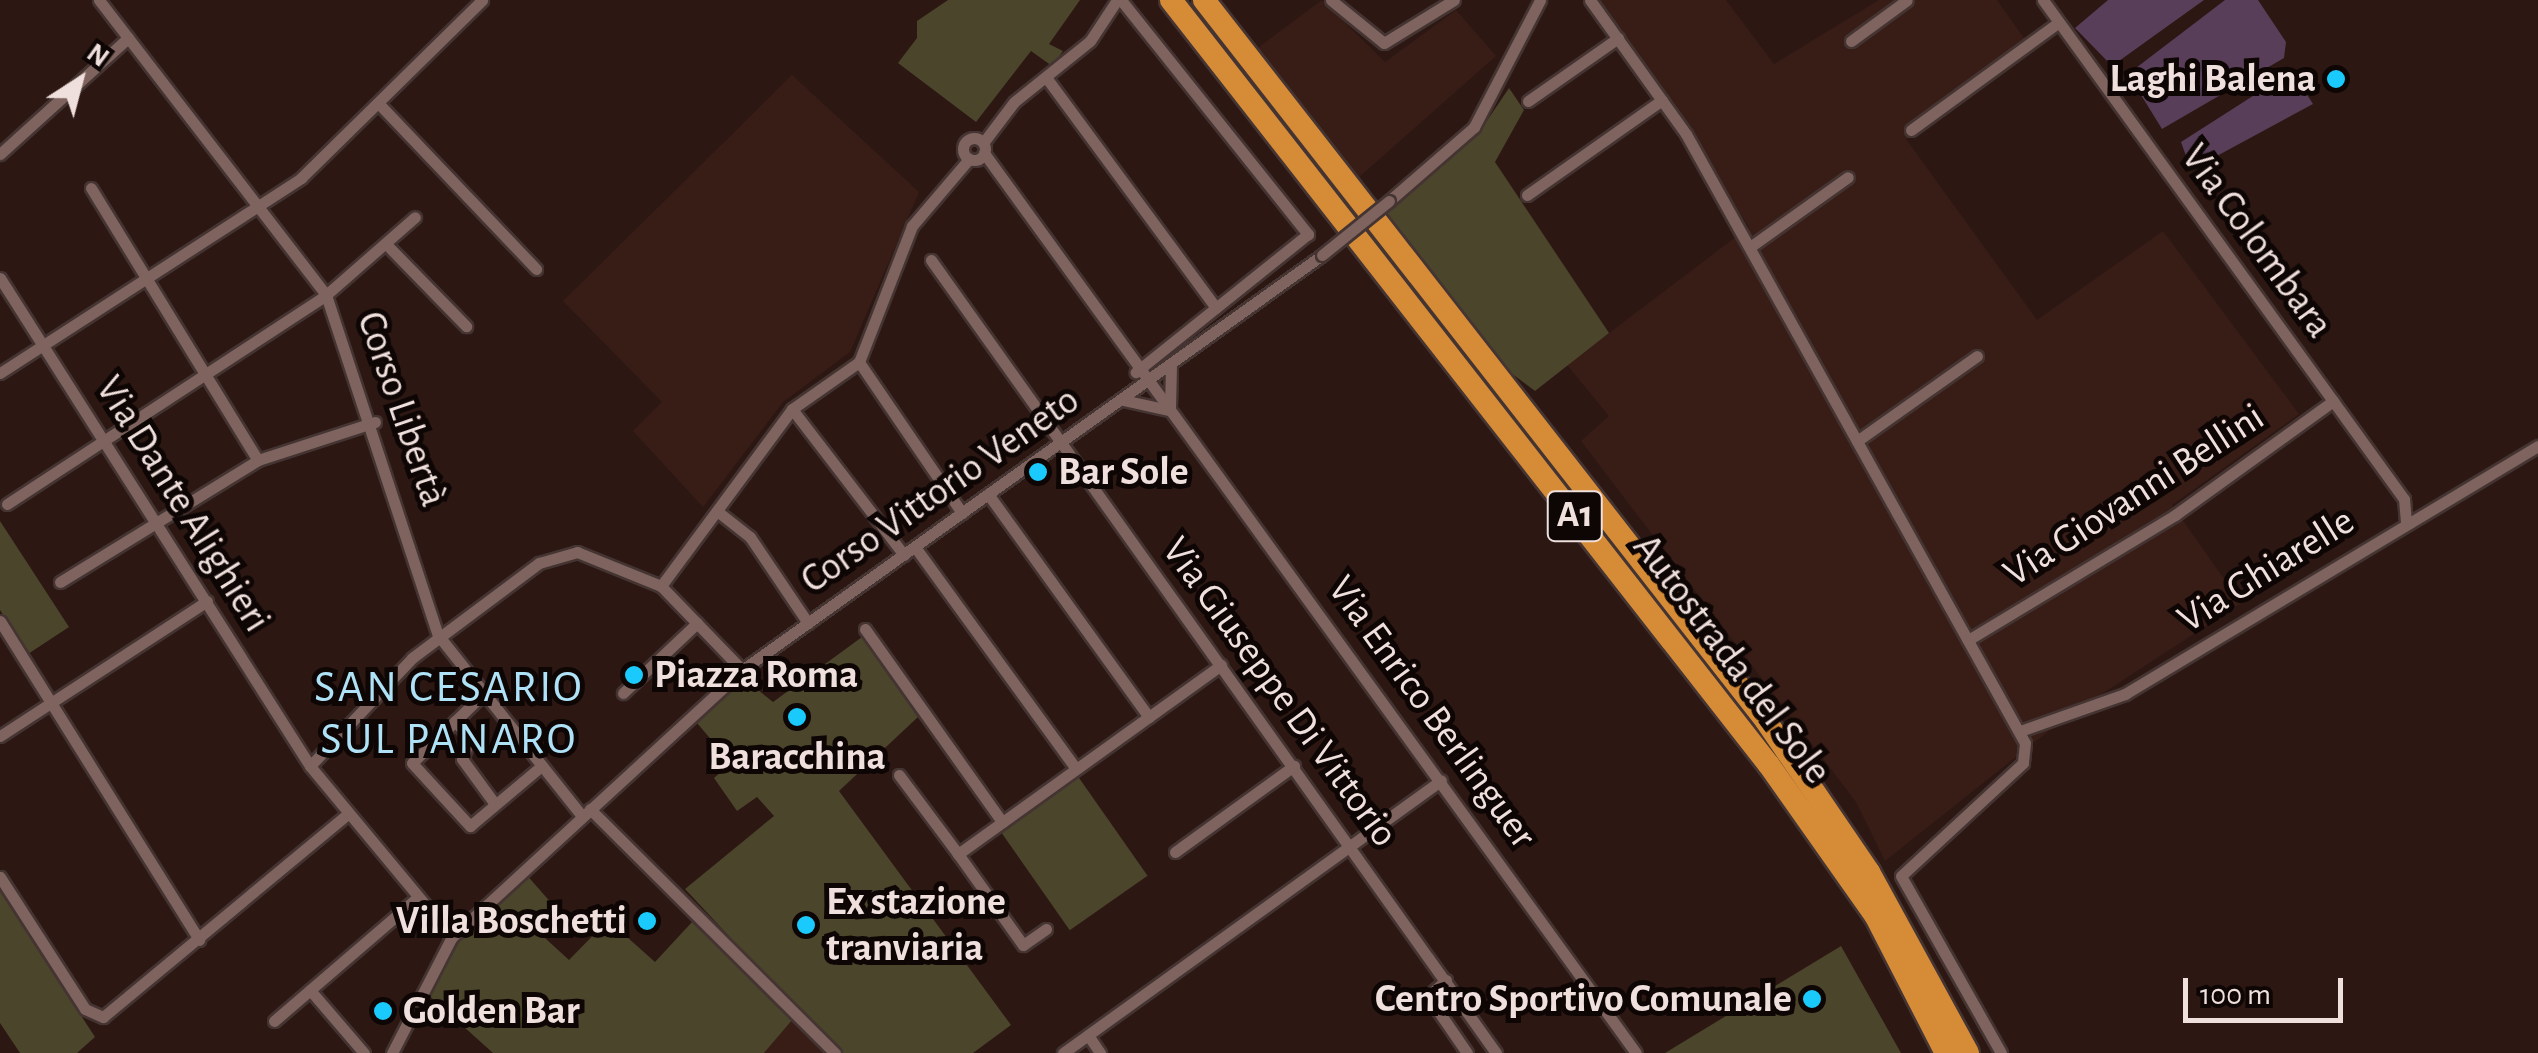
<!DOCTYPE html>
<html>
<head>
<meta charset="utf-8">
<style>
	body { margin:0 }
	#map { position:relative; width:2538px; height:1053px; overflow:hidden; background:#2c1713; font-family:"Alegreya Sans",sans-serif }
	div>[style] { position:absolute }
	.built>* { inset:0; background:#381d17 }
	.green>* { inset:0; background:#4a452b; transform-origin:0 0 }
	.water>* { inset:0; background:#583e59 }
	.roads { filter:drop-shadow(2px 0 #443432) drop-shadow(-2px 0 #443432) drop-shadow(0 2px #443432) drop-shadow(0 -2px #443432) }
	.street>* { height:11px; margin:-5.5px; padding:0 5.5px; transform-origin:5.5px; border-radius:5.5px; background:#7e635e }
	.street>.ring { margin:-5.5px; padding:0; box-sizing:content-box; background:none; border:11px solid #7e635e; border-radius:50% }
	.highway>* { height:22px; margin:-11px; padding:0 11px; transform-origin:11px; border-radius:11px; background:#d68b36 }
	.bridges { filter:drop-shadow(2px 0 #443432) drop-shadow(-2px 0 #443432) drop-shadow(0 2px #443432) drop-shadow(0 -2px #443432) }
	.street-bridge>* { height:11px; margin:-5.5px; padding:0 5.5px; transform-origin:5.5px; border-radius:5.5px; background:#7e635e }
	.dots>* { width:28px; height:28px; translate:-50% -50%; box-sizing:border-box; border:5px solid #0e0604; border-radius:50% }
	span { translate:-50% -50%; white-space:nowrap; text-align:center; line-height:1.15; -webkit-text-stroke:10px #0e0604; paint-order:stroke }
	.shield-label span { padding:2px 8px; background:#0e0604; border:2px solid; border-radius:8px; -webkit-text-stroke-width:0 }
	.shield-label { font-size:38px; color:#f0e0dd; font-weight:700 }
	.poi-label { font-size:40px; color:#f0e0dd; font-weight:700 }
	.right { translate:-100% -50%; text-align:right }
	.left { translate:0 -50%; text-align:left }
	.street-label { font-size:40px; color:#f0e0dd }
	.quarter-label { font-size:45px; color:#afe2f7; letter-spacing:2.5px }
	.north { position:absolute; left:30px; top:30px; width:100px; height:100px; -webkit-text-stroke:8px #0e0604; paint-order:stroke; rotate:36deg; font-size:28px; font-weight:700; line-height:40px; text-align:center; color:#f0e0dd }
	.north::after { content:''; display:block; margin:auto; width:35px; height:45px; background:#f0e0dd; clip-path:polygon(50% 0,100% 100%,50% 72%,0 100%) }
	.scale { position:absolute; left:2183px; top:978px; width:160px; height:45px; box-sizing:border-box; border:5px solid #f0e0dd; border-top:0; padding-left:12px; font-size:30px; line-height:35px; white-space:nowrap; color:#f0e0dd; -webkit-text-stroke:8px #0e0604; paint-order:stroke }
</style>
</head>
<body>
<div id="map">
	<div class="built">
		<div style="clip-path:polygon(1322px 0,1385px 62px,1456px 10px,1496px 56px,1358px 178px,1255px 50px)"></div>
		<div style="clip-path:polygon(1598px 0,1726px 0,1774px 64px,1879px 0,1997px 0,2031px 48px,1906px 139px,2037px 320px,2163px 231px,2299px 414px,2172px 505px,2241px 603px,2065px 718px,1885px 861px,1856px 802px,1581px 441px,1609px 416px,1567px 365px,1749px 227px)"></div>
		<div style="clip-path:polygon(792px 75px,919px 192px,850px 352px,783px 402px,703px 507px,633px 431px,662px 402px,563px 301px)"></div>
		<div style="clip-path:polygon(802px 1010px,838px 1053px,764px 1053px,793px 1019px)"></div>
	</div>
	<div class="green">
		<div style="clip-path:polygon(948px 0,1080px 0,1049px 44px,1063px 51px,1052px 66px,1031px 51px,976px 122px,898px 63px,917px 38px,917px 21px)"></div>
		<div style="clip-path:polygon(1509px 88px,1524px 110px,1495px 162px,1609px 333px,1535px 391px,1507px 370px,1386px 212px,1476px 137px)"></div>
		<div style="clip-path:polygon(0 521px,69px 627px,28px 654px,0 610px)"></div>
		<div style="clip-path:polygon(862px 637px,918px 717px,839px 791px,1011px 1025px,973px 1053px,838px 1053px,685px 889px,774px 816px,757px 797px,737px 811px,714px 778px,731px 763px,697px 723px,744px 679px,773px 702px)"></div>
		<div style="left:1077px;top:775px;width:123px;height:95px;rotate:55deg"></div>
		<div style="clip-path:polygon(525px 873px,553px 905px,533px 927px,569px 960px,608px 920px,655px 962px,692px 922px,793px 1019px,764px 1053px,493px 1053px,425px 992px,461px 932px)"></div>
		<div style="clip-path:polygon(0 891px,95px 1037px,77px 1053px,20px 1053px,0 1023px)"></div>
		<div style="clip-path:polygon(1841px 946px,1901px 1053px,1665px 1053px)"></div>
	</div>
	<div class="water">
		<div style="clip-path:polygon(2108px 0,2204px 0,2112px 66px,2075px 28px)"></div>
		<div style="clip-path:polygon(2225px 0,2258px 0,2286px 42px,2284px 58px,2162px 129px,2128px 74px)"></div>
		<div style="clip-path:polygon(2292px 71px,2313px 104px,2191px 170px,2181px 142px)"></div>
	</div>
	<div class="roads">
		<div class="street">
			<div style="left:99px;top:0;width:372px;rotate:52.4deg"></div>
			<div style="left:326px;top:295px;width:358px;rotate:71.8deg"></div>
			<div style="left:438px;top:635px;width:231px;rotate:51.5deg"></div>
			<div style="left:1121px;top:0;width:300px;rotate:51.4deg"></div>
			<div style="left:1308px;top:234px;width:221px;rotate:141.3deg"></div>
			<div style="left:1331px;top:0;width:68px;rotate:39.1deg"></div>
			<div style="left:1384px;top:43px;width:82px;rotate:-31.6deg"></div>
			<div style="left:1590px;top:0;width:165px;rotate:54.4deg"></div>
			<div style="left:1686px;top:134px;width:697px;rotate:60.9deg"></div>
			<div style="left:2025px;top:743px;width:20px;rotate:96deg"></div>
			<div style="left:2023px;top:763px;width:166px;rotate:137.2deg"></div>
			<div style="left:1901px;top:876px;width:203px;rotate:60.5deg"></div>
			<div style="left:2043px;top:0;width:616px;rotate:54.12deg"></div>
			<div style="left:2404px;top:499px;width:22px;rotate:85deg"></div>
			<div style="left:1851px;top:41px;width:69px;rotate:-36.2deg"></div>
			<div style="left:1048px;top:80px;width:283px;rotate:53.6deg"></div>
			<div style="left:1528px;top:101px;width:110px;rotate:-35deg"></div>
			<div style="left:381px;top:106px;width:225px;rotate:46.4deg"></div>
			<div style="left:1911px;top:130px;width:183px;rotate:-36.1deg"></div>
			<div class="ring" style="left:963px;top:138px;width:11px;height:11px"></div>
			<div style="left:983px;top:143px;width:51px;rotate:-52.9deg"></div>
			<div style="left:1014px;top:102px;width:97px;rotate:-38.8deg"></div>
			<div style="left:1090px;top:41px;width:49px;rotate:-56.6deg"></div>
			<div style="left:984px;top:153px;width:1111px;rotate:54.08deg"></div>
			<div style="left:0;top:154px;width:173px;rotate:-42.2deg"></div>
			<div style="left:91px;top:188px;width:319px;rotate:58.5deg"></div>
			<div style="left:1527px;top:195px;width:165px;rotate:-35.1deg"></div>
			<div style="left:1389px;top:201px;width:113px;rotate:-41deg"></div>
			<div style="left:1474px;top:127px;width:143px;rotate:-62.5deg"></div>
			<div style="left:386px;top:244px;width:115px;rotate:45.7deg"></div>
			<div style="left:1750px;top:247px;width:120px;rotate:-35.5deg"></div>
			<div style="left:931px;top:260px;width:974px;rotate:54.53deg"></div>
			<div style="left:0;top:278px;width:578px;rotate:57.57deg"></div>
			<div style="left:859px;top:362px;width:183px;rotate:55.7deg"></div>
			<div style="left:0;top:373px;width:359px;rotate:-32.9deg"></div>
			<div style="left:301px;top:178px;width:254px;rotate:-44.5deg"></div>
			<div style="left:1123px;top:400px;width:46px;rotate:12.5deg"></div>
			<div style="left:1170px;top:407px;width:40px;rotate:-88.6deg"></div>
			<div style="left:792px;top:409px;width:184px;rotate:52.5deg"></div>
			<div style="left:1857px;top:441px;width:147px;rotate:-35.3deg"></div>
			<div style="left:988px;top:494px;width:275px;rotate:54.2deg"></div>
			<div style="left:7px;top:504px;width:381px;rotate:-33.2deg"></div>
			<div style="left:326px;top:295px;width:118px;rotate:-41.2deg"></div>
			<div style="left:717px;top:511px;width:42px;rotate:38.2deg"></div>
			<div style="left:750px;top:537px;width:104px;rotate:56deg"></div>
			<div style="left:915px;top:547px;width:274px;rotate:54deg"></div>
			<div style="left:60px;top:582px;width:233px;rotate:-31.6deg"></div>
			<div style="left:258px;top:460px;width:123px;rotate:-18deg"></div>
			<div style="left:661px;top:586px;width:220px;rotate:-53.5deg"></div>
			<div style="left:792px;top:409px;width:82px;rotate:-35deg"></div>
			<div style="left:859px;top:362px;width:146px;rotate:-68.7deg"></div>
			<div style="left:912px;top:226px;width:88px;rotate:-49.6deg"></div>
			<div style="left:0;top:621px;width:376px;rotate:58deg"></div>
			<div style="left:865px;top:629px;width:237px;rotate:54.6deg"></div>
			<div style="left:1968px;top:640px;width:242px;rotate:-31.1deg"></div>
			<div style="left:2175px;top:515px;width:195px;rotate:-35.8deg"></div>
			<div style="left:623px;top:693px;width:102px;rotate:-43.4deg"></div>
			<div style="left:481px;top:696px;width:96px;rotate:135.8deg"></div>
			<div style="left:412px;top:763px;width:86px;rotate:47.4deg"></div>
			<div style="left:470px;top:826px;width:90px;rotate:-40deg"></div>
			<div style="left:455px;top:721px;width:23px;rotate:49deg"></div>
			<div style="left:470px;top:738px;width:22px;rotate:111deg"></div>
			<div style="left:462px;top:759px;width:56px;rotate:53.7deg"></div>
			<div style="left:2020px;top:731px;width:111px;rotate:-19.4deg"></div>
			<div style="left:2125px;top:694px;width:482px;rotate:-31deg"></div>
			<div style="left:0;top:736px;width:247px;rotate:-33.1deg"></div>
			<div style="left:899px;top:775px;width:99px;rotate:53.2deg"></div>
			<div style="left:590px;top:809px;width:346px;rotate:44.9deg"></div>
			<div style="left:1175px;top:852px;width:147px;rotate:-35.9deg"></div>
			<div style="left:0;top:877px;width:157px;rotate:57.2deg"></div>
			<div style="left:85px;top:1009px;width:20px;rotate:24deg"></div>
			<div style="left:103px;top:1017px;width:316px;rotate:-39.7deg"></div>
			<div style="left:1046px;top:929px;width:28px;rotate:145deg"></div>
			<div style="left:1023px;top:945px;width:112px;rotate:-125.5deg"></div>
			<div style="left:958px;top:854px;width:324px;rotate:-35.7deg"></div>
			<div style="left:452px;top:937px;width:222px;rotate:-129.7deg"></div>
			<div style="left:310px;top:766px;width:149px;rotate:-46.6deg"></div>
			<div style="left:412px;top:658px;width:159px;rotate:-36.8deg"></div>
			<div style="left:539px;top:563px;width:40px;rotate:-16deg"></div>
			<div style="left:577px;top:552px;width:91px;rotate:22deg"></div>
			<div style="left:661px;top:586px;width:117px;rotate:46deg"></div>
			<div style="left:1446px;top:980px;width:24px;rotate:138deg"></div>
			<div style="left:1428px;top:996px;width:69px;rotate:55.6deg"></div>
			<div style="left:310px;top:990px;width:83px;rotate:49.4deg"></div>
			<div style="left:274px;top:1021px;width:189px;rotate:-40.7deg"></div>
			<div style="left:1088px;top:1035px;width:22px;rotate:56deg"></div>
			<div style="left:392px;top:1053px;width:131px;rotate:-62.7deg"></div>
			<div style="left:452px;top:937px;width:394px;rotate:-42.6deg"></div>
			<div style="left:742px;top:670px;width:713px;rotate:-35.58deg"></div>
			<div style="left:1063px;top:1053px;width:466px;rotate:-35.8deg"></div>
		</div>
		<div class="highway">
			<div style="left:1171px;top:0;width:971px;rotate:51.99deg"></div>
			<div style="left:1769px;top:765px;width:184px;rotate:54.8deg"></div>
			<div style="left:1875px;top:915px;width:155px;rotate:62.8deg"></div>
			<div style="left:1204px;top:0;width:914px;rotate:52.06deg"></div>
			<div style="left:1766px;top:721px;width:183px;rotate:55.7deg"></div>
			<div style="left:1869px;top:872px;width:206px;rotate:61.3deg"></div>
		</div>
	</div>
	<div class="bridges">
		<div class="street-bridge">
			<div style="left:1322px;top:255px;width:86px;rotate:-38.9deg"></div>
		</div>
	</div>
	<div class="dots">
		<div style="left:2336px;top:79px;background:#1acafc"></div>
		<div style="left:1038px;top:472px;background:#1acafc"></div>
		<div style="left:634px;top:675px;background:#1acafc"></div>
		<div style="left:797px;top:717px;background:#1acafc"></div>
		<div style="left:647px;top:921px;background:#1acafc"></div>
		<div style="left:806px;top:925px;background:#1acafc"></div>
		<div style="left:1812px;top:999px;background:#1acafc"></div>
		<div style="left:383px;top:1011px;background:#1acafc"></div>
	</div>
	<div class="shield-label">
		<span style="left:1575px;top:516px">A1</span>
	</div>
	<div class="poi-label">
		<span class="right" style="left:2316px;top:79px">Laghi Balena</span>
		<span class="left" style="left:1058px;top:472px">Bar Sole</span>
		<span class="left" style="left:654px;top:675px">Piazza Roma</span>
		<span style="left:797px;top:757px">Baracchina</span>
		<span class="left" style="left:826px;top:925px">Ex stazione<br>tranviaria</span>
		<span class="right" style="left:627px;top:921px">Villa Boschetti</span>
		<span class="right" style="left:1792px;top:999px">Centro Sportivo Comunale</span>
		<span class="left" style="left:403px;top:1011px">Golden Bar</span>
	</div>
	<div class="street-label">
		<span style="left:2257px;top:241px;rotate:54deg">Via Colombara</span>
		<span style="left:402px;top:409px;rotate:71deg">Corso Libertà</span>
		<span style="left:940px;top:490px;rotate:-35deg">Corso Vittorio Veneto</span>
		<span style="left:2134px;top:495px;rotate:-33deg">Via Giovanni Bellini</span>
		<span style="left:183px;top:504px;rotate:58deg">Via Dante Alighieri</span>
		<span style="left:2266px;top:570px;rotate:-32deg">Via Ghiarelle</span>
		<span style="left:1732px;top:659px;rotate:53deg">Autostrada del Sole</span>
		<span style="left:1280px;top:692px;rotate:54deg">Via Giuseppe Di Vittorio</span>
		<span style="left:1432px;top:712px;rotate:54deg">Via Enrico Berlinguer</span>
	</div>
	<div class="quarter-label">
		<span style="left:449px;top:714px">SAN CESARIO<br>SUL PANARO</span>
	</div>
	<div class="north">N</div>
	<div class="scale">100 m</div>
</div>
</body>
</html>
